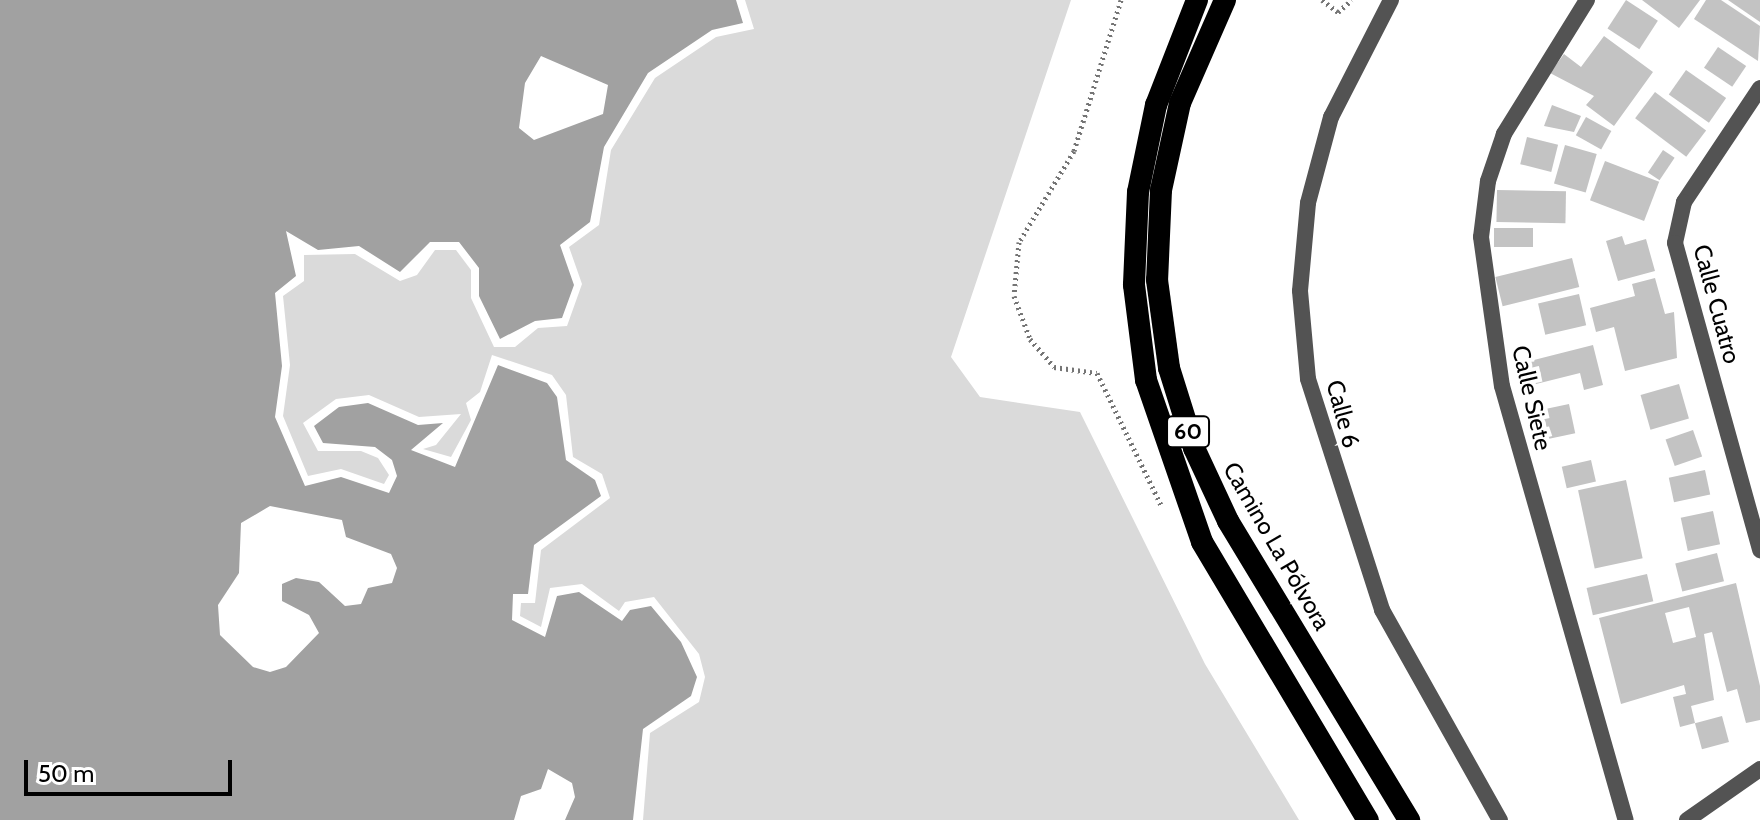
<!DOCTYPE html>
<html>
<head>
<meta charset="utf-8">
<style>
	body { margin:0 }
	#map { position:relative; width:1760px; height:820px; overflow:hidden; background:#fff; font-family:Cabin,sans-serif }
	div>[style] { position:absolute }
	.green>* { inset:0; background:#dadada }
	.water>* { inset:0; background:#a1a1a1 }
	.building>* { inset:0; background:#c3c3c3; transform-origin:0 0 }
	.path>* { height:5px; margin-top:-2.5px; transform-origin:0; background:repeating-linear-gradient(90deg,#757575 0 2px,transparent 0 6px) }
	.minor>* { height:16px; margin:-8px; padding:0 8px; transform-origin:8px; border-radius:8px; background:#535353 }
	.tertiary>* { height:16px; margin:-8px; padding:0 8px; transform-origin:8px; border-radius:8px; background:#535353 }
	.trunk>* { height:22px; margin:-11px; padding:0 11px; transform-origin:11px; border-radius:11px; background:#000 }
	span { translate:-50% -50%; white-space:nowrap; text-align:center; line-height:1.15; -webkit-text-stroke:8px #fff; paint-order:stroke }
	.shield-label span { padding:2px 6px; background:#fff; border:2px solid; border-radius:6px; -webkit-text-stroke-width:0 }
	.shield-label { font-size:22px; color:#000; font-weight:700 }
	.street-label { font-size:24px; color:#000 }
	.scale { position:absolute; left:24px; top:760px; width:208px; height:36px; box-sizing:border-box; border:4px solid #000; border-top:0; padding-left:10px; font-size:24px; line-height:28px; white-space:nowrap; color:#000; -webkit-text-stroke:6px #fff; paint-order:stroke }
</style>
</head>
<body>
<div id="map">
	<div class="green">
		<div style="clip-path:polygon(745px 0,1071px 0,951px 357px,980px 397px,1080px 412px,1205px 664px,1299px 820px,643px 820px,650px 733px,699px 702px,705px 677px,699px 654px,654px 597px,625px 602px,619px 611px,582px 584px,550px 588px,541px 627px,520px 616px,521px 603px,535px 603px,541px 550px,610px 498px,602px 474px,573px 457px,566px 395px,552px 375px,492px 355px,480px 392px,466px 403px,471px 420px,451px 457px,423px 449px,436px 445px,461px 414px,419px 417px,369px 395px,336px 399px,303px 423px,318px 451px,361px 451px,378px 458px,389px 475px,384px 484px,341px 469px,308px 476px,283px 416px,290px 365px,283px 296px,304px 281px,304px 255px,355px 254px,400px 281px,417px 275px,435px 250px,456px 250px,471px 270px,471px 298px,494px 347px,515px 347px,538px 328px,567px 326px,582px 284px,569px 247px,599px 225px,611px 150px,655px 78px,716px 37px,754px 29px)"></div>
	</div>
	<div class="water">
		<div style="clip-path:polygon(evenodd,0 0,736px 0,743px 23px,712px 30px,648px 73px,604px 147px,590px 222px,560px 245px,574px 285px,562px 318px,535px 321px,500px 339px,479px 296px,479px 268px,459px 242px,430px 242px,400px 272px,359px 246px,318px 250px,286px 231px,296px 276px,275px 293px,282px 366px,275px 417px,305px 486px,341px 477px,389px 493px,397px 476px,392px 460px,375px 447px,323px 443px,314px 426px,339px 407px,368px 403px,418px 425px,443px 423px,411px 450px,455px 467px,498px 365px,547px 383px,557px 397px,566px 460px,595px 480px,601px 496px,534px 545px,528px 594px,513px 594px,512px 620px,545px 637px,557px 596px,579px 592px,622px 621px,630px 610px,651px 606px,681px 642px,697px 677px,691px 696px,643px 729px,633px 820px,565px 820px,575px 797px,572px 783px,548px 769px,541px 789px,521px 796px,514px 820px,0 820px,0 0,541px 56px,608px 85px,603px 114px,534px 140px,519px 128px,525px 83px,541px 56px,0 0,270px 506px,342px 520px,346px 537px,391px 554px,397px 568px,392px 583px,368px 588px,361px 604px,345px 606px,319px 582px,296px 578px,282px 584px,282px 601px,309px 615px,319px 633px,286px 667px,270px 672px,253px 667px,220px 635px,218px 605px,239px 573px,241px 523px,270px 506px)"></div>
	</div>
	<div class="building">
		<div style="left:1626px;top:0;width:38px;height:34px;rotate:33deg"></div>
		<div style="clip-path:polygon(1642px 0,1700px 0,1679px 28px)"></div>
		<div style="clip-path:polygon(1706px 0,1721px 0,1760px 26px,1758px 61px,1694px 19px)"></div>
		<div style="clip-path:polygon(1728px 0,1760px 0,1760px 22px)"></div>
		<div style="clip-path:polygon(1604px 36px,1653px 72px,1614px 126px,1586px 105px,1594px 96px,1550px 73px,1564px 54px,1581px 67px)"></div>
		<div style="left:1718px;top:47px;width:34px;height:25px;rotate:34deg"></div>
		<div style="left:1686px;top:70px;width:49px;height:30px;rotate:35deg"></div>
		<div style="left:1655px;top:92px;width:64px;height:33px;rotate:37deg"></div>
		<div style="clip-path:polygon(1552px 105px,1581px 116px,1574px 132px,1544px 126px)"></div>
		<div style="left:1586px;top:117px;width:29px;height:21px;rotate:29deg"></div>
		<div style="left:1527px;top:137px;width:32px;height:28px;rotate:14deg"></div>
		<div style="left:1565px;top:145px;width:33px;height:40px;rotate:16deg"></div>
		<div style="left:1663px;top:150px;width:14px;height:27px;rotate:34deg"></div>
		<div style="left:1605px;top:161px;width:58px;height:42px;rotate:21deg"></div>
		<div style="left:1497px;top:190px;width:69px;height:32px;rotate:1deg"></div>
		<div style="left:1533px;top:228px;width:19px;height:39px;rotate:90deg"></div>
		<div style="clip-path:polygon(1622px 236px,1625px 245px,1646px 239px,1655px 271px,1618px 281px,1606px 241px)"></div>
		<div style="left:1572px;top:258px;width:30px;height:79px;rotate:76deg"></div>
		<div style="clip-path:polygon(1655px 278px,1665px 314px,1674px 312px,1677px 358px,1625px 371px,1614px 327px,1596px 332px,1590px 308px,1635px 296px,1632px 284px)"></div>
		<div style="left:1579px;top:294px;width:32px;height:42px;rotate:77deg"></div>
		<div style="clip-path:polygon(1593px 345px,1603px 385px,1584px 390px,1580px 373px,1528px 386px,1522px 363px)"></div>
		<div style="left:1679px;top:384px;width:36px;height:40px;rotate:74deg"></div>
		<div style="left:1569px;top:404px;width:30px;height:29px;rotate:78deg"></div>
		<div style="left:1693px;top:430px;width:28px;height:29px;rotate:71deg"></div>
		<div style="left:1591px;top:460px;width:22px;height:30px;rotate:77deg"></div>
		<div style="left:1705px;top:470px;width:25px;height:37px;rotate:78deg"></div>
		<div style="left:1626px;top:480px;width:80px;height:49px;rotate:78deg"></div>
		<div style="left:1713px;top:511px;width:34px;height:33px;rotate:78deg"></div>
		<div style="left:1717px;top:553px;width:29px;height:43px;rotate:76deg"></div>
		<div style="left:1647px;top:574px;width:28px;height:62px;rotate:77deg"></div>
		<div style="clip-path:polygon(evenodd,1736px 583px,1760px 686px,1760px 720px,1746px 723px,1737px 689px,1727px 692px,1712px 632px,1704px 634px,1714px 700px,1691px 706px,1695px 723px,1680px 727px,1673px 697px,1686px 694px,1684px 685px,1621px 704px,1599px 618px,1736px 583px,1689px 607px,1696px 637px,1673px 643px,1665px 613px,1689px 607px)"></div>
		<div style="left:1722px;top:716px;width:27px;height:28px;rotate:75deg"></div>
	</div>
	<div class="path">
		<div style="left:1121px;top:0;width:158px;rotate:107.3deg"></div>
		<div style="left:1074px;top:151px;width:106px;rotate:121.1deg"></div>
		<div style="left:1019px;top:242px;width:54px;rotate:95.3deg"></div>
		<div style="left:1014px;top:296px;width:46px;rotate:69.6deg"></div>
		<div style="left:1030px;top:339px;width:37px;rotate:49deg"></div>
		<div style="left:1054px;top:367px;width:43px;rotate:7.9deg"></div>
		<div style="left:1097px;top:373px;width:149px;rotate:64.1deg"></div>
		<div style="left:1322px;top:0;width:20px;rotate:37deg"></div>
		<div style="left:1338px;top:12px;width:18px;rotate:-41deg"></div>
	</div>
	<div class="minor">
		<div style="left:1391px;top:0;width:131px;rotate:117.1deg"></div>
		<div style="left:1331px;top:117px;width:89px;rotate:105deg"></div>
		<div style="left:1308px;top:203px;width:88px;rotate:95.2deg"></div>
		<div style="left:1300px;top:291px;width:88px;rotate:84.8deg"></div>
		<div style="left:1308px;top:379px;width:243px;rotate:72.2deg"></div>
		<div style="left:1382px;top:610px;width:241px;rotate:60.7deg"></div>
		<div style="left:1587px;top:0;width:158px;rotate:121.8deg"></div>
		<div style="left:1504px;top:134px;width:50px;rotate:108.8deg"></div>
		<div style="left:1488px;top:181px;width:56px;rotate:97.1deg"></div>
		<div style="left:1481px;top:237px;width:150px;rotate:82deg"></div>
		<div style="left:1502px;top:386px;width:451px;rotate:74.1deg"></div>
		<div style="left:1760px;top:88px;width:137px;rotate:123.7deg"></div>
		<div style="left:1684px;top:202px;width:42px;rotate:102.4deg"></div>
		<div style="left:1675px;top:243px;width:319px;rotate:74.5deg"></div>
	</div>
	<div class="tertiary">
		<div style="left:1687px;top:820px;width:89px;rotate:-34.9deg"></div>
	</div>
	<div class="trunk">
		<div style="left:1197px;top:0;width:113px;rotate:111.3deg"></div>
		<div style="left:1156px;top:105px;width:89px;rotate:101.7deg"></div>
		<div style="left:1138px;top:192px;width:93px;rotate:92.5deg"></div>
		<div style="left:1134px;top:285px;width:96px;rotate:82.8deg"></div>
		<div style="left:1146px;top:380px;width:171px;rotate:70.9deg"></div>
		<div style="left:1202px;top:542px;width:324px;rotate:59.2deg"></div>
		<div style="left:1225px;top:0;width:112px;rotate:113.6deg"></div>
		<div style="left:1180px;top:103px;width:89px;rotate:102.3deg"></div>
		<div style="left:1161px;top:190px;width:90px;rotate:92.5deg"></div>
		<div style="left:1157px;top:280px;width:89px;rotate:82.2deg"></div>
		<div style="left:1169px;top:368px;width:84px;rotate:72.6deg"></div>
		<div style="left:1194px;top:448px;width:81px;rotate:65deg"></div>
		<div style="left:1228px;top:521px;width:350px;rotate:58.8deg"></div>
	</div>
	<div class="shield-label">
		<span style="left:1188px;top:432px">60</span>
	</div>
	<div class="street-label">
		<span style="left:1717px;top:304px;rotate:75deg">Calle Cuatro</span>
		<span style="left:1532px;top:398px;rotate:77deg">Calle Siete</span>
		<span style="left:1343px;top:414px;rotate:75deg">Calle 6</span>
		<span style="left:1277px;top:546px;rotate:60deg">Camino La Pólvora</span>
	</div>
	<div class="scale">50 m</div>
</div>
</body>
</html>
